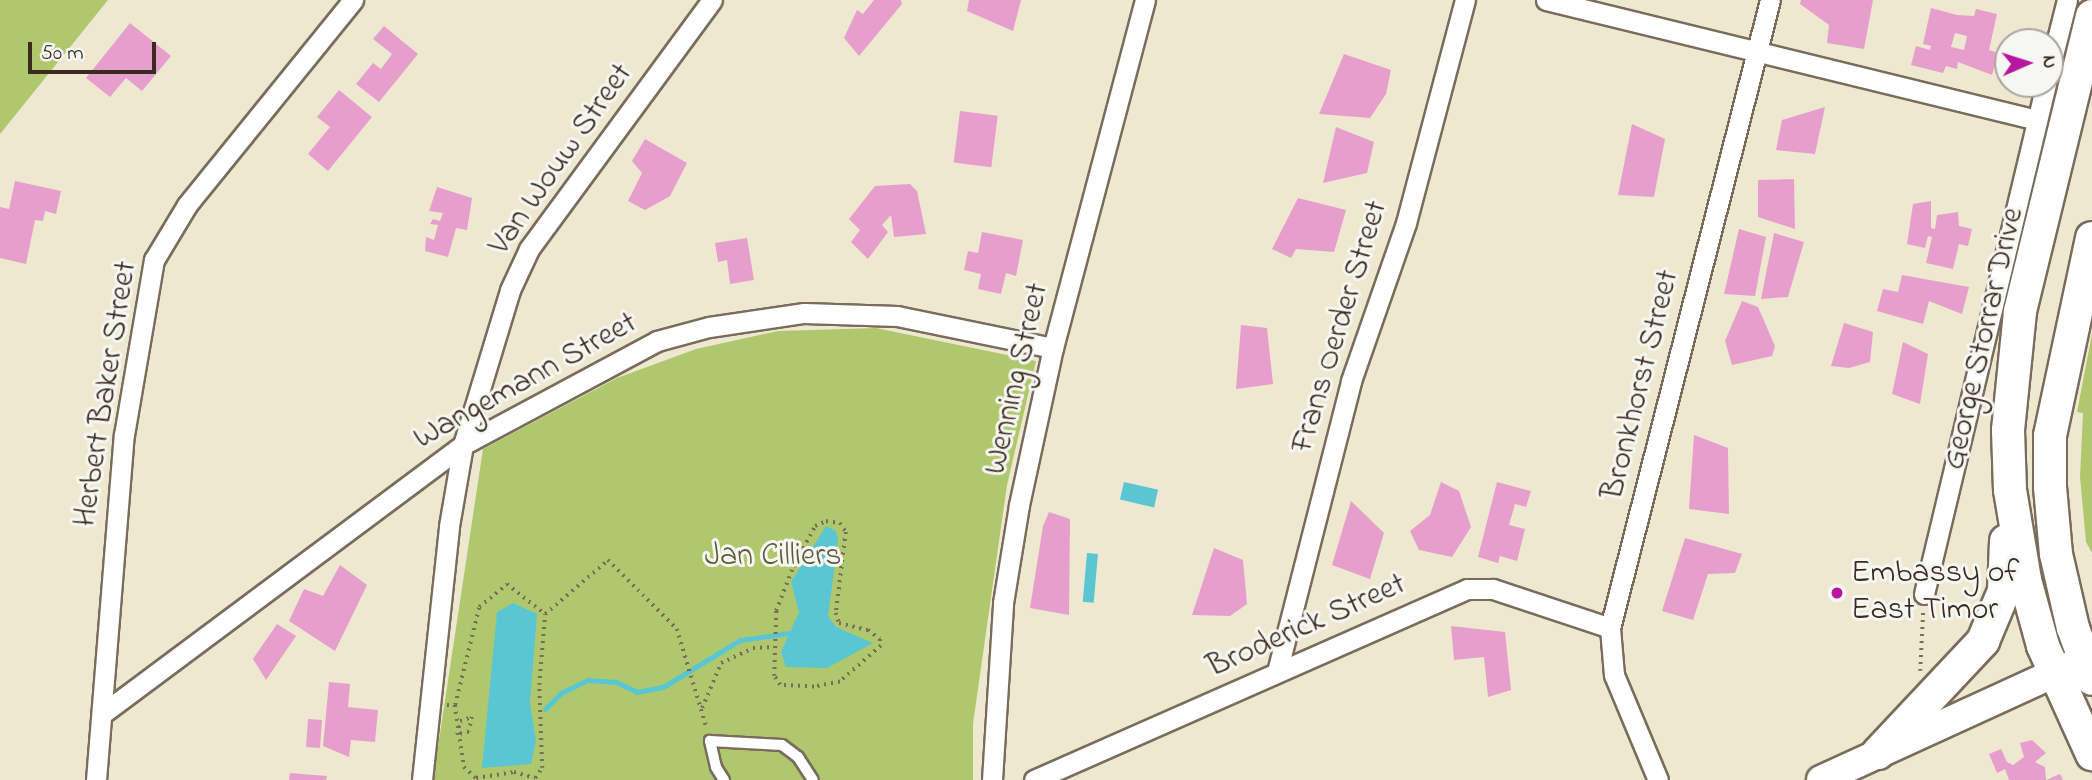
<!DOCTYPE html>
<html>
<head>
<meta charset="utf-8">
<style>
	body { margin:0 }
	#map { position:relative; width:2092px; height:780px; overflow:hidden; background:#eee8d0; font-family:"Indie Flower",sans-serif }
	div>[style] { position:absolute }
	.green>* { inset:0; background:#afc86e }
	.water>* { inset:0; background:#5ac5d3; transform-origin:0 0 }
	.stream>* { height:5px; margin:-2.5px; padding:0 2.5px; transform-origin:2.5px; border-radius:2.5px; background:#5ac5d3 }
	.building>* { inset:0; background:#e69fcc; transform-origin:0 0 }
	.path>* { height:3.5px; margin-top:-1.75px; transform-origin:0; background:repeating-linear-gradient(90deg,#7a6c5c 0 2px,transparent 0 7px) }
	.roads { filter:drop-shadow(2px 0 #7a6c5c) drop-shadow(-2px 0 #7a6c5c) drop-shadow(0 2px #7a6c5c) drop-shadow(0 -2px #7a6c5c) }
	.service>* { height:10px; margin:-5px; padding:0 5px; transform-origin:5px; border-radius:5px; background:#fff }
	.minor>* { height:19px; margin:-9.5px; padding:0 9.5px; transform-origin:9.5px; border-radius:9.5px; background:#fff }
	.secondary>* { height:28px; margin:-14px; padding:0 14px; transform-origin:14px; border-radius:14px; background:#fff }
	.primary>* { height:32px; margin:-16px; padding:0 16px; transform-origin:16px; border-radius:16px; background:#fff }
	.dots>* { width:19px; height:19px; translate:-50% -50%; box-sizing:border-box; border:4px solid #f6f6f2; border-radius:50% }
	span { translate:-50% -50%; white-space:nowrap; text-align:center; line-height:1.15; -webkit-text-stroke:6px #f6f6f2; paint-order:stroke }
	.street-label { font-size:32px; color:#3b2a1e }
	.park-label { font-size:32px; color:#5e5936 }
	.poi-label { font-size:32px; color:#3b2a1e }
	.left { translate:0 -50%; text-align:left }
	.north { position:absolute; left:1994px; top:28px; width:70px; height:70px; box-sizing:border-box; background:#f6f6f2; border:2px solid #aba49d; border-radius:50%; rotate:87deg; font-size:19px; font-weight:700; line-height:28px; text-align:center; color:#3b2a1e }
	.north::after { content:''; display:block; margin:auto; width:24px; height:32px; background:#b5179e; clip-path:polygon(50% 0,100% 100%,50% 72%,0 100%) }
	.scale { position:absolute; left:28px; top:42px; width:128px; height:32px; box-sizing:border-box; border:4px solid #3b2a1e; border-top:0; padding-left:9px; font-size:21px; line-height:24px; white-space:nowrap; color:#3b2a1e; -webkit-text-stroke:5px #f6f6f2; paint-order:stroke }
</style>
</head>
<body>
<div id="map">
	<div class="green">
		<div style="clip-path:polygon(0 0,108px 0,0 134px)"></div>
		<div style="clip-path:polygon(876px 328px,1036px 361px,1007px 485px,973px 724px,973px 780px,433px 780px,483px 449px,617px 378px,696px 349px,778px 331px)"></div>
		<div style="clip-path:polygon(2092px 334px,2092px 553px,2086px 542px,2080px 477px,2083px 413px,2077px 412px)"></div>
	</div>
	<div class="water">
		<div style="left:1124px;top:482px;width:35px;height:18px;rotate:13deg"></div>
		<div style="clip-path:polygon(826px 526px,836px 531px,838px 541px,828px 616px,836px 627px,873px 643px,827px 668px,786px 667px,781px 652px,799px 612px,791px 582px)"></div>
		<div style="left:1087px;top:553px;width:11px;height:49px;rotate:5deg"></div>
		<div style="clip-path:polygon(513px 603px,537px 614px,530px 703px,536px 741px,531px 764px,482px 768px,497px 612px)"></div>
	</div>
	<div class="stream">
		<div style="left:545px;top:709px;width:23px;rotate:-45deg"></div>
		<div style="left:561px;top:693px;width:30px;rotate:-26deg"></div>
		<div style="left:588px;top:680px;width:28px;rotate:4deg"></div>
		<div style="left:616px;top:682px;width:23px;rotate:25deg"></div>
		<div style="left:637px;top:692px;width:26px;rotate:-11deg"></div>
		<div style="left:663px;top:687px;width:90px;rotate:-31.4deg"></div>
		<div style="left:740px;top:640px;width:50px;rotate:-8deg"></div>
	</div>
	<div class="building">
		<div style="clip-path:polygon(874px 0,901px 0,902px 4px,859px 56px,844px 38px,857px 10px,863px 14px)"></div>
		<div style="clip-path:polygon(969px 0,1021px 0,1013px 31px,967px 11px)"></div>
		<div style="clip-path:polygon(1801px 0,1873px 0,1864px 49px,1827px 43px,1829px 25px,1800px 4px)"></div>
		<div style="clip-path:polygon(evenodd,1931px 8px,1957px 15px,1974px 16px,1976px 9px,1997px 14px,1989px 50px,1998px 53px,1992px 75px,1958px 62px,1957px 69px,1946px 66px,1943px 73px,1911px 65px,1916px 46px,1930px 50px,1931px 46px,1923px 44px,1931px 8px,1955px 33px,1967px 36px,1964px 50px,1951px 47px,1955px 33px)"></div>
		<div style="clip-path:polygon(130px 23px,171px 56px,142px 91px,126px 78px,110px 97px,86px 78px)"></div>
		<div style="clip-path:polygon(384px 26px,418px 54px,379px 102px,356px 84px,373px 63px,381px 69px,392px 54px,373px 39px)"></div>
		<div style="clip-path:polygon(1344px 54px,1391px 70px,1386px 94px,1370px 118px,1319px 114px)"></div>
		<div style="clip-path:polygon(339px 90px,372px 117px,328px 171px,308px 154px,330px 127px,317px 117px)"></div>
		<div style="clip-path:polygon(1825px 107px,1815px 154px,1776px 150px,1782px 120px)"></div>
		<div style="left:960px;top:111px;width:38px;height:52px;rotate:7deg"></div>
		<div style="clip-path:polygon(1632px 124px,1665px 139px,1654px 197px,1618px 195px)"></div>
		<div style="clip-path:polygon(1336px 127px,1374px 142px,1367px 173px,1323px 183px)"></div>
		<div style="clip-path:polygon(645px 139px,687px 163px,670px 196px,645px 210px,628px 201px,642px 173px,632px 161px)"></div>
		<div style="clip-path:polygon(1794px 179px,1795px 229px,1758px 217px,1758px 180px)"></div>
		<div style="clip-path:polygon(15px 181px,61px 191px,56px 214px,45px 211px,43px 221px,35px 220px,26px 264px,0 258px,0 207px,9px 209px)"></div>
		<div style="clip-path:polygon(910px 184px,917px 191px,926px 234px,894px 237px,891px 215px,882px 225px,888px 232px,868px 259px,851px 242px,860px 230px,849px 219px,875px 186px)"></div>
		<div style="clip-path:polygon(437px 187px,472px 198px,467px 230px,456px 228px,448px 257px,425px 251px,426px 237px,434px 240px,438px 225px,430px 224px,433px 219px,440px 221px,443px 213px,429px 211px)"></div>
		<div style="clip-path:polygon(1298px 198px,1346px 210px,1334px 252px,1296px 249px,1291px 258px,1272px 249px)"></div>
		<div style="clip-path:polygon(1931px 201px,1931px 228px,1935px 229px,1937px 215px,1958px 212px,1959px 226px,1972px 229px,1968px 246px,1959px 244px,1953px 269px,1926px 263px,1932px 237px,1928px 236px,1925px 248px,1907px 244px,1913px 204px)"></div>
		<div style="clip-path:polygon(1739px 229px,1766px 237px,1755px 296px,1724px 294px)"></div>
		<div style="clip-path:polygon(982px 232px,1023px 240px,1016px 276px,1006px 273px,1001px 294px,978px 289px,981px 274px,964px 270px,968px 251px,978px 253px)"></div>
		<div style="clip-path:polygon(1774px 233px,1804px 242px,1788px 297px,1761px 299px)"></div>
		<div style="clip-path:polygon(747px 238px,754px 280px,730px 284px,727px 260px,718px 262px,715px 243px)"></div>
		<div style="clip-path:polygon(1902px 275px,1969px 287px,1962px 314px,1929px 301px,1923px 324px,1877px 311px,1883px 289px,1898px 292px)"></div>
		<div style="clip-path:polygon(1742px 301px,1758px 307px,1775px 346px,1772px 356px,1732px 365px,1725px 341px)"></div>
		<div style="clip-path:polygon(1844px 323px,1873px 332px,1870px 362px,1849px 368px,1831px 366px)"></div>
		<div style="clip-path:polygon(1241px 325px,1267px 328px,1273px 384px,1236px 389px)"></div>
		<div style="clip-path:polygon(1903px 342px,1928px 354px,1920px 404px,1892px 394px)"></div>
		<div style="clip-path:polygon(1694px 435px,1728px 448px,1729px 514px,1689px 509px)"></div>
		<div style="clip-path:polygon(1441px 482px,1459px 491px,1471px 527px,1452px 557px,1419px 550px,1410px 531px,1430px 515px)"></div>
		<div style="clip-path:polygon(1497px 482px,1531px 491px,1526px 507px,1515px 504px,1509px 525px,1525px 529px,1517px 561px,1500px 556px,1498px 563px,1478px 557px)"></div>
		<div style="clip-path:polygon(1351px 501px,1384px 533px,1370px 579px,1332px 565px)"></div>
		<div style="clip-path:polygon(1049px 512px,1070px 519px,1069px 615px,1030px 608px,1043px 526px)"></div>
		<div style="clip-path:polygon(1685px 538px,1742px 554px,1735px 573px,1708px 574px,1693px 620px,1662px 611px)"></div>
		<div style="clip-path:polygon(1214px 548px,1243px 560px,1247px 604px,1230px 616px,1192px 615px)"></div>
		<div style="clip-path:polygon(340px 565px,367px 585px,335px 651px,289px 621px,304px 589px,323px 596px)"></div>
		<div style="clip-path:polygon(277px 624px,296px 636px,266px 680px,253px 659px)"></div>
		<div style="clip-path:polygon(1451px 626px,1505px 632px,1511px 690px,1488px 697px,1484px 657px,1454px 660px)"></div>
		<div style="clip-path:polygon(329px 682px,350px 684px,348px 707px,378px 710px,375px 742px,351px 740px,349px 757px,323px 746px)"></div>
		<div style="left:308px;top:719px;width:14px;height:28px;rotate:4deg"></div>
		<div style="clip-path:polygon(2032px 740px,2046px 753px,2035px 762px,2045px 767px,2046px 780px,2060px 774px,2063px 780px,2009px 780px,2005px 769px,1997px 773px,1989px 754px,2001px 749px,2007px 762px,2013px 765px,2024px 757px,2020px 743px)"></div>
		<div style="clip-path:polygon(290px 773px,327px 776px,326px 780px,289px 780px)"></div>
	</div>
	<div class="path">
		<div style="left:826px;top:521px;width:14px;rotate:8deg"></div>
		<div style="left:840px;top:523px;width:11px;rotate:56deg"></div>
		<div style="left:846px;top:532px;width:82px;rotate:97deg"></div>
		<div style="left:836px;top:613px;width:10px;rotate:73deg"></div>
		<div style="left:839px;top:623px;width:30px;rotate:14deg"></div>
		<div style="left:868px;top:630px;width:15px;rotate:37deg"></div>
		<div style="left:880px;top:639px;width:7px;rotate:82deg"></div>
		<div style="left:881px;top:646px;width:55px;rotate:138.7deg"></div>
		<div style="left:840px;top:682px;width:26px;rotate:169deg"></div>
		<div style="left:814px;top:687px;width:34px;rotate:-177deg"></div>
		<div style="left:780px;top:685px;width:11px;rotate:-124deg"></div>
		<div style="left:774px;top:676px;width:65px;rotate:-88.2deg"></div>
		<div style="left:776px;top:611px;width:47px;rotate:-68.9deg"></div>
		<div style="left:793px;top:567px;width:47px;rotate:-61.8deg"></div>
		<div style="left:815px;top:526px;width:12px;rotate:-24deg"></div>
		<div style="left:1920px;top:671px;width:62px;rotate:-87.2deg"></div>
		<div style="left:447px;top:705px;width:8px"></div>
		<div style="left:455px;top:705px;width:101px;rotate:-76.2deg"></div>
		<div style="left:479px;top:607px;width:36px;rotate:-39deg"></div>
		<div style="left:507px;top:584px;width:48px;rotate:38.3deg"></div>
		<div style="left:545px;top:614px;width:83px;rotate:-40.6deg"></div>
		<div style="left:608px;top:560px;width:98px;rotate:45deg"></div>
		<div style="left:677px;top:629px;width:104px;rotate:73.3deg"></div>
		<div style="left:455px;top:705px;width:63px;rotate:81.7deg"></div>
		<div style="left:464px;top:767px;width:16px;rotate:43deg"></div>
		<div style="left:476px;top:778px;width:38px;rotate:-9deg"></div>
		<div style="left:514px;top:772px;width:22px;rotate:16deg"></div>
		<div style="left:535px;top:778px;width:12px;rotate:-55deg"></div>
		<div style="left:542px;top:768px;width:83px;rotate:-92.1deg"></div>
		<div style="left:539px;top:685px;width:71px;rotate:-85.2deg"></div>
		<div style="left:702px;top:708px;width:49px;rotate:-67.1deg"></div>
		<div style="left:721px;top:663px;width:35px;rotate:-25deg"></div>
		<div style="left:753px;top:648px;width:21px;rotate:-3deg"></div>
		<div style="left:472px;top:717px;width:15px;rotate:101deg"></div>
		<div style="left:469px;top:732px;width:12px;rotate:166deg"></div>
		<div style="left:457px;top:735px;width:14px;rotate:-78deg"></div>
		<div style="left:460px;top:721px;width:13px;rotate:-18deg"></div>
	</div>
	<div class="roads">
		<div class="service">
			<div style="left:724px;top:780px;width:15px;rotate:-122deg"></div>
			<div style="left:716px;top:767px;width:27px;rotate:-103deg"></div>
			<div style="left:710px;top:741px;width:72px;rotate:3.2deg"></div>
			<div style="left:782px;top:745px;width:20px;rotate:37deg"></div>
			<div style="left:798px;top:757px;width:27px;rotate:57deg"></div>
		</div>
		<div class="minor">
			<div style="left:1546px;top:0;width:505px;rotate:13.73deg"></div>
			<div style="left:2050px;top:67px;width:69px;rotate:-75.8deg"></div>
			<div style="left:1924px;top:594px;width:524px;rotate:-76.55deg"></div>
			<div style="left:1277px;top:672px;width:300px;rotate:-75.7deg"></div>
			<div style="left:1351px;top:381px;width:167px;rotate:-70.8deg"></div>
			<div style="left:1406px;top:223px;width:231px;rotate:-75.2deg"></div>
			<div style="left:102px;top:714px;width:450px;rotate:-36.7deg"></div>
			<div style="left:463px;top:445px;width:220px;rotate:-28.2deg"></div>
			<div style="left:657px;top:341px;width:54px;rotate:-15.1deg"></div>
			<div style="left:709px;top:327px;width:96px;rotate:-8.4deg"></div>
			<div style="left:804px;top:313px;width:93px;rotate:1.8deg"></div>
			<div style="left:897px;top:316px;width:159px;rotate:11.6deg"></div>
			<div style="left:96px;top:780px;width:346px;rotate:-85.4deg"></div>
			<div style="left:124px;top:435px;width:178px;rotate:-80.3deg"></div>
			<div style="left:154px;top:260px;width:64px;rotate:-59deg"></div>
			<div style="left:187px;top:205px;width:264px;rotate:-51deg"></div>
			<div style="left:422px;top:780px;width:255px;rotate:-83.9deg"></div>
			<div style="left:449px;top:526px;width:82px;rotate:-80.2deg"></div>
			<div style="left:463px;top:445px;width:162px;rotate:-73.1deg"></div>
			<div style="left:510px;top:290px;width:45px;rotate:-65.1deg"></div>
			<div style="left:529px;top:249px;width:309px;rotate:-53.7deg"></div>
			<div style="left:992px;top:780px;width:177px;rotate:-86.4deg"></div>
			<div style="left:1003px;top:603px;width:99px;rotate:-80.7deg"></div>
			<div style="left:1019px;top:505px;width:161px;rotate:-77.8deg"></div>
			<div style="left:1053px;top:348px;width:360px;rotate:-75.2deg"></div>
			<div style="left:1034px;top:780px;width:473px;rotate:-23.8deg"></div>
			<div style="left:1467px;top:589px;width:26px"></div>
			<div style="left:1493px;top:589px;width:123px;rotate:18.4deg"></div>
			<div style="left:1658px;top:780px;width:114px;rotate:-112.7deg"></div>
			<div style="left:1614px;top:675px;width:47px;rotate:-94.9deg"></div>
			<div style="left:1610px;top:628px;width:648px;rotate:-75.71deg"></div>
		</div>
		<div class="secondary">
			<div style="left:1821px;top:780px;width:281px;rotate:-24.6deg"></div>
		</div>
		<div class="primary">
			<div style="left:2092px;top:16px;width:305px;rotate:103.7deg"></div>
			<div style="left:2020px;top:312px;width:119px;rotate:95.8deg"></div>
			<div style="left:2008px;top:430px;width:60px;rotate:88.1deg"></div>
			<div style="left:2010px;top:490px;width:91px;rotate:80.5deg"></div>
			<div style="left:2025px;top:580px;width:68px;rotate:74.7deg"></div>
			<div style="left:2043px;top:646px;width:119px;rotate:65.6deg"></div>
			<div style="left:2092px;top:238px;width:202px;rotate:102deg"></div>
			<div style="left:2050px;top:436px;width:51px;rotate:90deg"></div>
			<div style="left:2050px;top:487px;width:67px;rotate:84.9deg"></div>
			<div style="left:2056px;top:554px;width:76px;rotate:77.1deg"></div>
			<div style="left:2073px;top:628px;width:54px;rotate:69.6deg"></div>
			<div style="left:1878px;top:753px;width:154px;rotate:-46.8deg"></div>
			<div style="left:1983px;top:641px;width:54px;rotate:-67.2deg"></div>
			<div style="left:2004px;top:591px;width:50px;rotate:-87.7deg"></div>
		</div>
	</div>
	<div class="dots">
		<div style="left:1837px;top:593px;background:#b5179e"></div>
	</div>
	<div class="street-label">
		<span style="left:562px;top:160px;rotate:-55deg">Van Wouw Street</span>
		<span style="left:1341px;top:327px;rotate:-73deg">Frans Oerder Street</span>
		<span style="left:1985px;top:339px;rotate:-77deg">George Storrar Drive</span>
		<span style="left:1018px;top:379px;rotate:-77deg">Wenning Street</span>
		<span style="left:526px;top:382px;rotate:-29deg">Wangemann Street</span>
		<span style="left:1642px;top:385px;rotate:-76deg">Bronkhorst Street</span>
		<span style="left:107px;top:394px;rotate:-81deg">Herbert Baker Street</span>
		<span style="left:1307px;top:627px;rotate:-24deg">Broderick Street</span>
	</div>
	<div class="park-label">
		<span style="left:773px;top:557px">Jan Cilliers</span>
	</div>
	<div class="poi-label">
		<span class="left" style="left:1851px;top:593px">Embassy of<br>East Timor</span>
	</div>
	<div class="north">N</div>
	<div class="scale">50 m</div>
</div>
</body>
</html>
